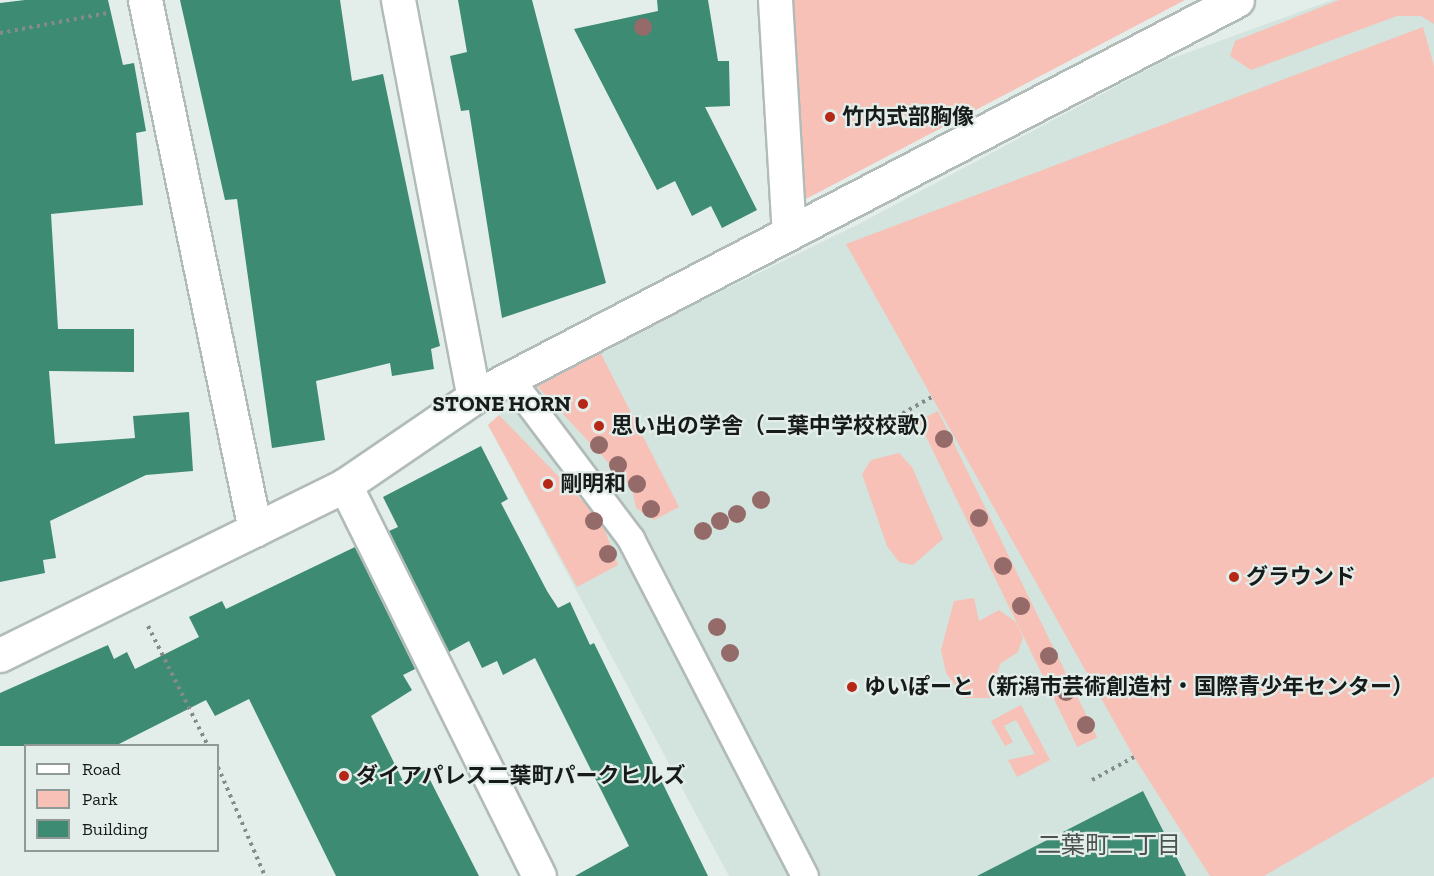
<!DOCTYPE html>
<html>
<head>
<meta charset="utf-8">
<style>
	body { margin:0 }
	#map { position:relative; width:1434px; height:876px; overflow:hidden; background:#e3ede9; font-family:"Zilla Slab","Noto Sans JP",serif }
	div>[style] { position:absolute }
	.built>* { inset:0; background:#d2e4dd }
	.green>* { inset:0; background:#f7c1b7; transform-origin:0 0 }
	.building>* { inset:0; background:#3c8b72 }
	.path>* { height:4px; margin-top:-2px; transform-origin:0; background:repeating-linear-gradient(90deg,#848b88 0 3px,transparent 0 7.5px) }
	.roads { filter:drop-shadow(2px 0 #b1bbb7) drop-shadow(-2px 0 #b1bbb7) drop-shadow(0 2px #b1bbb7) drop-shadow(0 -2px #b1bbb7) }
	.lane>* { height:26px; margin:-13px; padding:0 13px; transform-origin:13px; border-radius:13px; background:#fff }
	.street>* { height:33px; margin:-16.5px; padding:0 16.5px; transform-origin:16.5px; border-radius:16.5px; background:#fff }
	.trees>* { width:18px; height:18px; margin:-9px; border-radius:50%; background:#956b69 }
	.dots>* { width:16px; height:16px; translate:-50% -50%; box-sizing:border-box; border:3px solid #e3ede9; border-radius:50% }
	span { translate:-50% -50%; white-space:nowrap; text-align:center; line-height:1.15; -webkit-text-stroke:4.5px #e3ede9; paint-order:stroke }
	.poi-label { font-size:22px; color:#171b19; font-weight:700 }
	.left { translate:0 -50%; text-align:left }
	.right { translate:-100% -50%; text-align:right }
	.neighbourhood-label { font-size:24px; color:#4b5350 }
	.legend { position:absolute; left:24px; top:744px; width:195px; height:108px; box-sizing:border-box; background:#e3ede9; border:2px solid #919996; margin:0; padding:8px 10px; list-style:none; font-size:18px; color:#171b19 }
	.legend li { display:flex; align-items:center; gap:12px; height:30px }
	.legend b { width:30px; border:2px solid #919996 }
</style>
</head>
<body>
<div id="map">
	<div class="built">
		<div style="clip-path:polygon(1333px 0,1434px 0,1434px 876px,729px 876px,488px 425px,534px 383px,861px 223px,1162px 62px)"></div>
	</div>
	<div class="green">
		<div style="clip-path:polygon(765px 0,1185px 0,802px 201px)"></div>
		<div style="clip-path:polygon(1339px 0,1434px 0,1434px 24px,1421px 16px,1397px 16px,1251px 70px,1230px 56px,1235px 41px)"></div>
		<div style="clip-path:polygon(1423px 27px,1434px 66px,1434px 777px,1264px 876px,1210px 876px,1134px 757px,846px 244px)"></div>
		<div style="clip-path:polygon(599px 350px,679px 507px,654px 520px,636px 508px,632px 488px,534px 383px)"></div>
		<div style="left:938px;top:411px;width:363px;height:22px;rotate:64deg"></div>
		<div style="clip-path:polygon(499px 415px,601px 520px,618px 565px,577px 587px,488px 425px)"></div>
		<div style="clip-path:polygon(899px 453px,912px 467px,943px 539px,913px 565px,899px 562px,887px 546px,862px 474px,871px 460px)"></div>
		<div style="clip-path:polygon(974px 598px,979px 621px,999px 610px,1016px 622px,1023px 637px,1018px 652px,1000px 664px,990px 698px,965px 698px,946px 673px,941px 650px,954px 601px)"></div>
		<div style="clip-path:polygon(1021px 705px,1050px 760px,1017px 777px,1008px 760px,1035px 754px,1016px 720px,1004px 726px,1013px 742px,1005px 746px,991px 721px)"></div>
	</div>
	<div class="building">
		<div style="clip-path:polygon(25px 0,108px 0,123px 65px,134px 63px,146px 131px,136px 133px,143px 205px,51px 214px,58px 329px,134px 329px,134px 372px,49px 371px,55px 444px,135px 438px,133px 416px,189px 412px,193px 471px,146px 475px,50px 521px,56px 558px,43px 560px,45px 573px,0 582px,0 3px)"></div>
		<div style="clip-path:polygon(180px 0,340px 0,352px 81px,383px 74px,440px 346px,431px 349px,434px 369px,392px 376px,390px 363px,316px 381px,325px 440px,272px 448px,237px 199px,225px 200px)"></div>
		<div style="clip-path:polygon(458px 0,532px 0,606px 283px,502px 318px,469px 110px,461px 111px,450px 56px,467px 52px)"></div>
		<div style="clip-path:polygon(657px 0,708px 0,718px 61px,729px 61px,730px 106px,705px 107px,757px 210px,722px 228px,711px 206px,692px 216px,675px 181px,657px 190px,574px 29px,658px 11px)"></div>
		<div style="clip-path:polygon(481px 446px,508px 499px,501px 503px,547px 591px,558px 608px,570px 602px,590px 645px,594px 643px,708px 876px,575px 876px,629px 846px,535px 658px,503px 675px,497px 661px,482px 668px,469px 641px,449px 652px,389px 531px,398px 527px,383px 497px)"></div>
		<div style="clip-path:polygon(355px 547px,415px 669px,403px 675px,412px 690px,371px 716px,403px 781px,425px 770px,479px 876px,336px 876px,249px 699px,215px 716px,206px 700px,115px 746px,0 746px,0 693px,108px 645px,114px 659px,127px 652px,135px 669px,199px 637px,189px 617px,222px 601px,226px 609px)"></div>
		<div style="clip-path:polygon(1143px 791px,1186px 876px,977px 876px)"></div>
	</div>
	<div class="path">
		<div style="left:0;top:33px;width:109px;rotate:-10.6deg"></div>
		<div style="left:896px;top:417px;width:41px;rotate:-29.1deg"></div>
		<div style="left:148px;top:626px;width:134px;rotate:63.4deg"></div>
		<div style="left:218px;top:767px;width:119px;rotate:66.7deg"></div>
		<div style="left:1092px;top:780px;width:48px;rotate:-28.7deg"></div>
	</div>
	<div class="roads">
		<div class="lane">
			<div style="left:509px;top:377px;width:203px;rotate:53deg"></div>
			<div style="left:631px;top:539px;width:379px;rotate:62.7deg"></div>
		</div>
		<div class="street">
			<div style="left:145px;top:0;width:541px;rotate:78.27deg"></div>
			<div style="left:398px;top:0;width:404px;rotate:79.2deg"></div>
			<div style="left:775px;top:0;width:233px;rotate:86.6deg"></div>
			<div style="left:345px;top:485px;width:436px;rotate:63.6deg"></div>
			<div style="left:0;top:655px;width:385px;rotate:-26.2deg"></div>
			<div style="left:345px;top:485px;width:156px;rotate:-34.3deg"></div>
			<div style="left:474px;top:397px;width:860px;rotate:-27.49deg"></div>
		</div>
	</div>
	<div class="trees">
		<div style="left:643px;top:27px"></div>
		<div style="left:944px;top:439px"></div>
		<div style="left:599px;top:445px"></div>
		<div style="left:618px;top:465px"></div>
		<div style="left:637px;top:484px"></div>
		<div style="left:761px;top:500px"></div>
		<div style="left:651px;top:509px"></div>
		<div style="left:737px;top:514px"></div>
		<div style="left:979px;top:518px"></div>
		<div style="left:594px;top:521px"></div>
		<div style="left:720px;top:521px"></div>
		<div style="left:703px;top:531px"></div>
		<div style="left:608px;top:554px"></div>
		<div style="left:1003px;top:566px"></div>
		<div style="left:1021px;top:606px"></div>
		<div style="left:717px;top:627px"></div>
		<div style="left:730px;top:653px"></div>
		<div style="left:1049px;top:656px"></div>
		<div style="left:1066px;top:692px"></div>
		<div style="left:1086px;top:725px"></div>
	</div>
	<div class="dots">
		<div style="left:830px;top:117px;background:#b52717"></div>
		<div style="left:583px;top:404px;background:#b52717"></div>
		<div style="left:599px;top:426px;background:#b52717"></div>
		<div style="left:548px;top:484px;background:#b52717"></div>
		<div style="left:1234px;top:577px;background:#b52717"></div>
		<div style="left:852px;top:687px;background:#b52717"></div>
		<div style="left:344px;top:776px;background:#b52717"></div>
	</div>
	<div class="poi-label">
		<span class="left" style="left:842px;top:117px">竹内式部胸像</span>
		<span class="right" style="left:571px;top:404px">STONE HORN</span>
		<span class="left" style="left:611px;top:426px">思い出の学舎（二葉中学校校歌）</span>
		<span class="left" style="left:560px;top:484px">剛明和</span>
		<span class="left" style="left:1246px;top:577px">グラウンド</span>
		<span class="left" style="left:864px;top:687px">ゆいぽーと（新潟市芸術創造村・国際青少年センター）</span>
		<span class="left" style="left:356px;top:776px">ダイアパレス二葉町パークヒルズ</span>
	</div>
	<div class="neighbourhood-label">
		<span style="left:1109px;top:845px">二葉町二丁目</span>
	</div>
	<ul class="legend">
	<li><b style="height:8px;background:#fff"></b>Road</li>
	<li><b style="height:16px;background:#f7c1b7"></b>Park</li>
	<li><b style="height:16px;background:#3c8b72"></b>Building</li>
	</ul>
</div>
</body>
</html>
